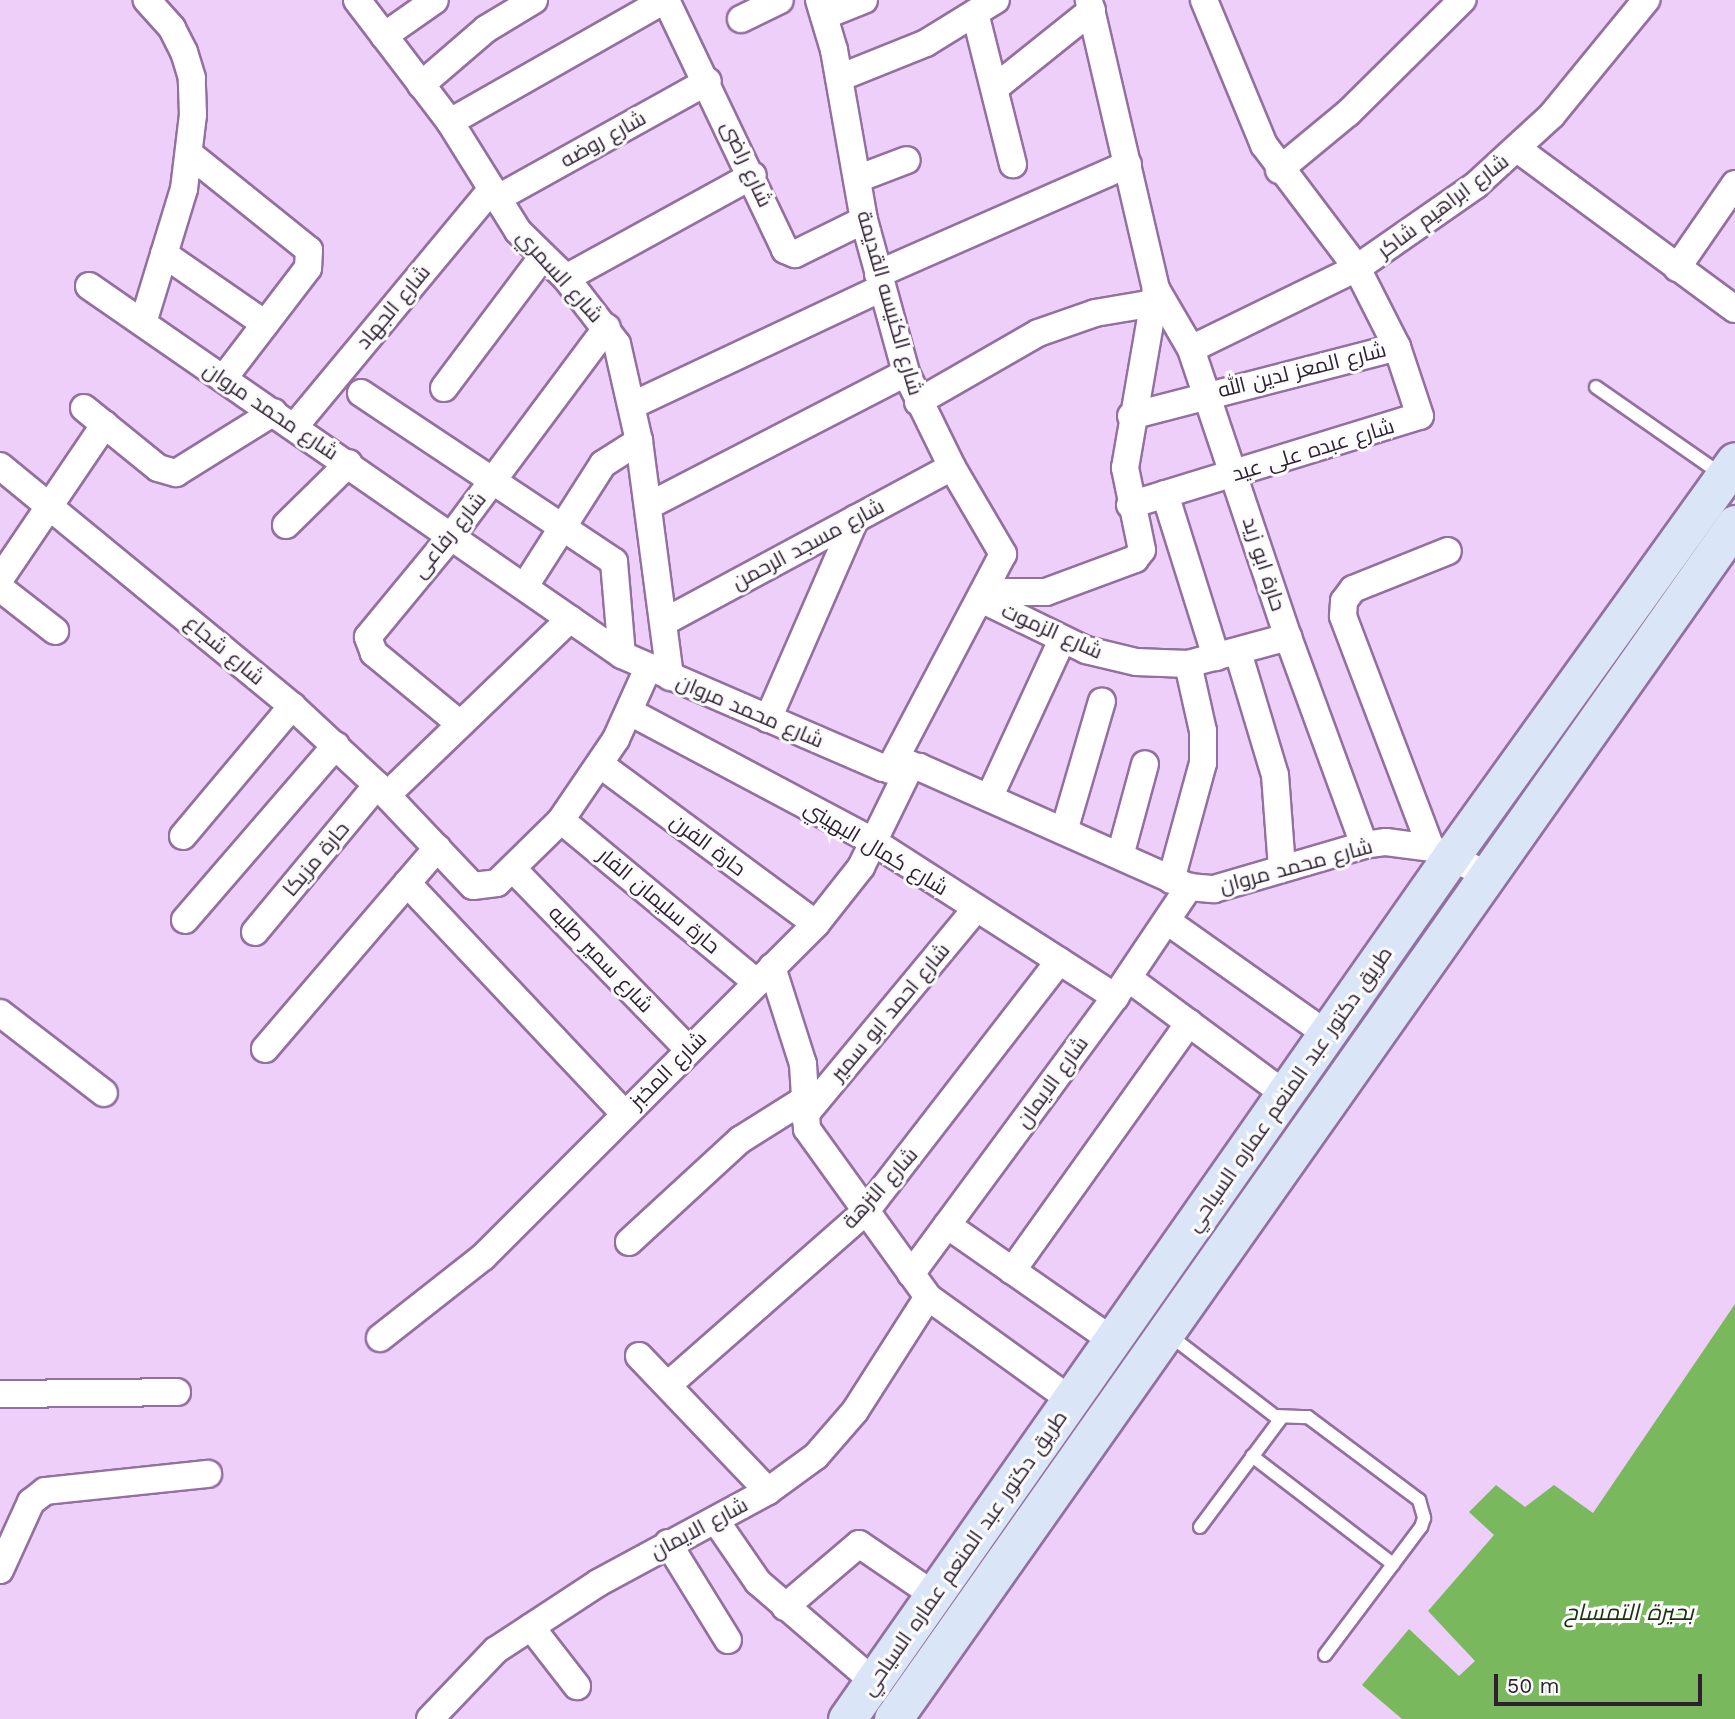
<!DOCTYPE html>
<html>
<head>
<meta charset="utf-8">
<style>
	body { margin:0 }
	#map { position:relative; width:1735px; height:1719px; overflow:hidden; background:#edcff9; font-family:"Work Sans",Cairo,sans-serif }
	div>[style] { position:absolute }
	.water>* { inset:0; background:#7ab85d }
	.roads { filter:drop-shadow(2px 0 #9370a0) drop-shadow(-2px 0 #9370a0) drop-shadow(0 2px #9370a0) drop-shadow(0 -2px #9370a0) }
	.service>* { height:12px; margin:-6px; padding:0 6px; transform-origin:6px; border-radius:6px; background:#fff }
	.minor>* { height:26px; margin:-13px; padding:0 13px; transform-origin:13px; border-radius:13px; background:#fff }
	.secondary>* { height:37px; margin:-18.5px; padding:0 18.5px; transform-origin:18.5px; border-radius:18.5px; background:#dae6f7 }
	span { translate:-50% -50%; white-space:nowrap; text-align:center; line-height:1.15; -webkit-text-stroke:6px #fcfcfc; paint-order:stroke }
	.street-label { font-size:21px; color:#2e2033 }
	.water-label { font-size:23px; color:#19310c; font-style:italic }
	.scale { position:absolute; left:1494px; top:1674px; width:208px; height:32px; box-sizing:border-box; border:4px solid #2e2033; border-top:0; padding-left:9px; font-size:21px; line-height:24px; white-space:nowrap; color:#2e2033; -webkit-text-stroke:5px #fcfcfc; paint-order:stroke }
</style>
</head>
<body>
<div id="map">
	<div class="water">
		<div style="clip-path:polygon(1735px 1304px,1735px 1719px,1402px 1719px,1362px 1685px,1409px 1629px,1459px 1676px,1475px 1661px,1428px 1611px,1494px 1535px,1469px 1512px,1496px 1485px,1525px 1507px,1554px 1485px,1593px 1513px)"></div>
	</div>
	<div class="roads">
		<div class="service">
			<div style="left:1596px;top:387px;width:154px;rotate:34.9deg"></div>
			<div style="left:1168px;top:1334px;width:135px;rotate:37.5deg"></div>
			<div style="left:1275px;top:1416px;width:33px;rotate:2deg"></div>
			<div style="left:1308px;top:1417px;width:139px;rotate:36.8deg"></div>
			<div style="left:1419px;top:1500px;width:19px;rotate:74deg"></div>
			<div style="left:1424px;top:1518px;width:9px;rotate:108deg"></div>
			<div style="left:1421px;top:1527px;width:160px;rotate:126.9deg"></div>
			<div style="left:1252px;top:1456px;width:178px;rotate:37.5deg"></div>
			<div style="left:1200px;top:1527px;width:137px;rotate:-53.3deg"></div>
		</div>
		<div class="minor">
			<div style="left:357px;top:0;width:153px;rotate:52.7deg"></div>
			<div style="left:450px;top:122px;width:128px;rotate:58deg"></div>
			<div style="left:518px;top:231px;width:67px;rotate:44.4deg"></div>
			<div style="left:566px;top:278px;width:83px;rotate:52.3deg"></div>
			<div style="left:617px;top:344px;width:99px;rotate:77.2deg"></div>
			<div style="left:639px;top:441px;width:238px;rotate:82.5deg"></div>
			<div style="left:666px;top:0;width:277px;rotate:64.5deg"></div>
			<div style="left:785px;top:250px;width:11px;rotate:22deg"></div>
			<div style="left:795px;top:254px;width:77px;rotate:-26.2deg"></div>
			<div style="left:819px;top:0;width:52px;rotate:73.3deg"></div>
			<div style="left:834px;top:50px;width:173px;rotate:80deg"></div>
			<div style="left:864px;top:220px;width:159px;rotate:74.6deg"></div>
			<div style="left:906px;top:373px;width:105px;rotate:63.9deg"></div>
			<div style="left:952px;top:467px;width:101px;rotate:59.6deg"></div>
			<div style="left:1003px;top:554px;width:244px;rotate:117.8deg"></div>
			<div style="left:975px;top:13px;width:156px;rotate:75.9deg"></div>
			<div style="left:824px;top:16px;width:43px;rotate:-21.8deg"></div>
			<div style="left:741px;top:19px;width:43px;rotate:-26deg"></div>
			<div style="left:384px;top:36px;width:62px;rotate:-35.2deg"></div>
			<div style="left:839px;top:78px;width:94px;rotate:-21.9deg"></div>
			<div style="left:926px;top:43px;width:82px;rotate:-31.6deg"></div>
			<div style="left:421px;top:85px;width:86px;rotate:-40.7deg"></div>
			<div style="left:486px;top:29px;width:56px;rotate:-31.1deg"></div>
			<div style="left:996px;top:87px;width:123px;rotate:-38.7deg"></div>
			<div style="left:450px;top:122px;width:247px;rotate:-29.6deg"></div>
			<div style="left:1519px;top:150px;width:268px;rotate:36.4deg"></div>
			<div style="left:192px;top:156px;width:150px;rotate:38.8deg"></div>
			<div style="left:309px;top:250px;width:18px;rotate:93deg"></div>
			<div style="left:308px;top:268px;width:138px;rotate:127.4deg"></div>
			<div style="left:1279px;top:170px;width:89px;rotate:-39.6deg"></div>
			<div style="left:1348px;top:113px;width:161px;rotate:-44.7deg"></div>
			<div style="left:857px;top:179px;width:53px;rotate:-20.8deg"></div>
			<div style="left:498px;top:198px;width:240px;rotate:-29.1deg"></div>
			<div style="left:164px;top:254px;width:123px;rotate:34.7deg"></div>
			<div style="left:1677px;top:268px;width:102px;rotate:-55.4deg"></div>
			<div style="left:878px;top:274px;width:273px;rotate:-23.7deg"></div>
			<div style="left:566px;top:278px;width:213px;rotate:-28.8deg"></div>
			<div style="left:89px;top:286px;width:648px;rotate:34.7deg"></div>
			<div style="left:622px;top:655px;width:284px;rotate:23.4deg"></div>
			<div style="left:883px;top:768px;width:36px;rotate:-2deg"></div>
			<div style="left:919px;top:767px;width:295px;rotate:24deg"></div>
			<div style="left:1189px;top:887px;width:25px;rotate:5deg"></div>
			<div style="left:1214px;top:889px;width:156px;rotate:-16.3deg"></div>
			<div style="left:1364px;top:845px;width:22px;rotate:-8deg"></div>
			<div style="left:1386px;top:842px;width:45px;rotate:7.6deg"></div>
			<div style="left:1431px;top:848px;width:61px;rotate:25.3deg"></div>
			<div style="left:1156px;top:289px;width:69px;rotate:59.7deg"></div>
			<div style="left:1191px;top:349px;width:304px;rotate:71.4deg"></div>
			<div style="left:1288px;top:637px;width:221px;rotate:69.9deg"></div>
			<div style="left:143px;top:323px;width:140px;rotate:-73deg"></div>
			<div style="left:184px;top:189px;width:75px;rotate:-83.1deg"></div>
			<div style="left:193px;top:115px;width:37px;rotate:-92deg"></div>
			<div style="left:192px;top:78px;width:27px;rotate:-107deg"></div>
			<div style="left:184px;top:52px;width:27px;rotate:-117deg"></div>
			<div style="left:172px;top:28px;width:38px;rotate:-132deg"></div>
			<div style="left:1191px;top:349px;width:185px;rotate:-26deg"></div>
			<div style="left:1357px;top:268px;width:145px;rotate:-34.9deg"></div>
			<div style="left:1476px;top:185px;width:103px;rotate:-42.6deg"></div>
			<div style="left:1552px;top:115px;width:149px;rotate:-50.7deg"></div>
			<div style="left:444px;top:388px;width:165px;rotate:-53.1deg"></div>
			<div style="left:361px;top:393px;width:304px;rotate:33.7deg"></div>
			<div style="left:614px;top:562px;width:93px;rotate:85.1deg"></div>
			<div style="left:918px;top:402px;width:138px;rotate:-29.9deg"></div>
			<div style="left:1038px;top:333px;width:60px;rotate:-19.3deg"></div>
			<div style="left:1095px;top:313px;width:61px;rotate:-9.5deg"></div>
			<div style="left:633px;top:405px;width:275px;rotate:-25.2deg"></div>
			<div style="left:84px;top:408px;width:95px;rotate:39deg"></div>
			<div style="left:158px;top:468px;width:19px;rotate:16deg"></div>
			<div style="left:176px;top:473px;width:115px;rotate:-31.9deg"></div>
			<div style="left:1131px;top:416px;width:275px;rotate:-14.5deg"></div>
			<div style="left:295px;top:426px;width:308px;rotate:-50.3deg"></div>
			<div style="left:0;top:466px;width:378px;rotate:39.4deg"></div>
			<div style="left:292px;top:706px;width:116px;rotate:42.9deg"></div>
			<div style="left:377px;top:785px;width:139px;rotate:46.5deg"></div>
			<div style="left:473px;top:886px;width:24px;rotate:-7deg"></div>
			<div style="left:497px;top:883px;width:90px;rotate:-44.5deg"></div>
			<div style="left:561px;top:820px;width:98px;rotate:-55.8deg"></div>
			<div style="left:616px;top:739px;width:78px;rotate:-65.7deg"></div>
			<div style="left:1165px;top:494px;width:171px;rotate:72.6deg"></div>
			<div style="left:1130px;top:505px;width:303px;rotate:-17.1deg"></div>
			<div style="left:1420px;top:416px;width:73px;rotate:-108.4deg"></div>
			<div style="left:1397px;top:347px;width:89px;rotate:-116.9deg"></div>
			<div style="left:1357px;top:268px;width:154px;rotate:-127.1deg"></div>
			<div style="left:1264px;top:145px;width:157px;rotate:-112.5deg"></div>
			<div style="left:648px;top:506px;width:290px;rotate:-27.3deg"></div>
			<div style="left:286px;top:525px;width:88px;rotate:-44.5deg"></div>
			<div style="left:0;top:579px;width:187px;rotate:-55.9deg"></div>
			<div style="left:525px;top:586px;width:145px;rotate:-57.4deg"></div>
			<div style="left:603px;top:464px;width:43px;rotate:-32.6deg"></div>
			<div style="left:0;top:588px;width:70px;rotate:38deg"></div>
			<div style="left:984px;top:592px;width:62px"></div>
			<div style="left:1046px;top:592px;width:95px;rotate:-20.3deg"></div>
			<div style="left:1135px;top:559px;width:11px;rotate:-52deg"></div>
			<div style="left:1142px;top:550px;width:84px;rotate:-101.7deg"></div>
			<div style="left:1125px;top:468px;width:182px;rotate:-80.2deg"></div>
			<div style="left:1156px;top:289px;width:297px;rotate:-103.1deg"></div>
			<div style="left:981px;top:599px;width:117px;rotate:25.9deg"></div>
			<div style="left:1086px;top:650px;width:51px;rotate:13.5deg"></div>
			<div style="left:1136px;top:662px;width:52px;rotate:2.2deg"></div>
			<div style="left:1188px;top:664px;width:104px;rotate:-15.1deg"></div>
			<div style="left:664px;top:622px;width:327px;rotate:-28.3deg"></div>
			<div style="left:1238px;top:652px;width:128px;rotate:73.3deg"></div>
			<div style="left:1275px;top:775px;width:93px;rotate:85.7deg"></div>
			<div style="left:630px;top:712px;width:276px;rotate:28deg"></div>
			<div style="left:874px;top:842px;width:287px;rotate:32.7deg"></div>
			<div style="left:768px;top:719px;width:219px;rotate:-66.4deg"></div>
			<div style="left:460px;top:724px;width:112px;rotate:-140.5deg"></div>
			<div style="left:374px;top:653px;width:17px;rotate:-111deg"></div>
			<div style="left:368px;top:637px;width:132px;rotate:-50.5deg"></div>
			<div style="left:452px;top:535px;width:259px;rotate:-53.3deg"></div>
			<div style="left:601px;top:765px;width:267px;rotate:36.5deg"></div>
			<div style="left:387px;top:795px;width:254px;rotate:-43.9deg"></div>
			<div style="left:989px;top:798px;width:174px;rotate:-65.2deg"></div>
			<div style="left:561px;top:820px;width:254px;rotate:39.7deg"></div>
			<div style="left:1064px;top:831px;width:135px;rotate:-73.7deg"></div>
			<div style="left:183px;top:836px;width:170px;rotate:-50deg"></div>
			<div style="left:1431px;top:848px;width:248px;rotate:-110.8deg"></div>
			<div style="left:1343px;top:616px;width:15px;rotate:-86deg"></div>
			<div style="left:1344px;top:601px;width:15px;rotate:-53deg"></div>
			<div style="left:1353px;top:589px;width:102px;rotate:-21.8deg"></div>
			<div style="left:1120px;top:856px;width:95px;rotate:-74.8deg"></div>
			<div style="left:513px;top:869px;width:251px;rotate:45.8deg"></div>
			<div style="left:1171px;top:880px;width:121px;rotate:-74.7deg"></div>
			<div style="left:1203px;top:763px;width:32px;rotate:-90deg"></div>
			<div style="left:1203px;top:731px;width:69px;rotate:-102.6deg"></div>
			<div style="left:407px;top:883px;width:318px;rotate:46.7deg"></div>
			<div style="left:185px;top:920px;width:231px;rotate:-49.2deg"></div>
			<div style="left:1167px;top:921px;width:197px;rotate:35.3deg"></div>
			<div style="left:255px;top:932px;width:191px;rotate:-50.3deg"></div>
			<div style="left:772px;top:967px;width:102px;rotate:72.3deg"></div>
			<div style="left:803px;top:1064px;width:65px;rotate:86.5deg"></div>
			<div style="left:807px;top:1129px;width:207px;rotate:54.2deg"></div>
			<div style="left:928px;top:1297px;width:176px;rotate:35.8deg"></div>
			<div style="left:1128px;top:978px;width:197px;rotate:36.5deg"></div>
			<div style="left:0;top:1013px;width:131px;rotate:37.6deg"></div>
			<div style="left:265px;top:1049px;width:265px;rotate:-49.4deg"></div>
			<div style="left:804px;top:1116px;width:269px;rotate:-50.3deg"></div>
			<div style="left:947px;top:1225px;width:201px;rotate:34.9deg"></div>
			<div style="left:629px;top:1242px;width:151px;rotate:-42.6deg"></div>
			<div style="left:740px;top:1140px;width:77px;rotate:-32.2deg"></div>
			<div style="left:1012px;top:1271px;width:305px;rotate:-54.5deg"></div>
			<div style="left:911px;top:1274px;width:344px;rotate:-53.6deg"></div>
			<div style="left:1115px;top:997px;width:133px;rotate:-56.1deg"></div>
			<div style="left:380px;top:1338px;width:131px;rotate:-38.2deg"></div>
			<div style="left:483px;top:1257px;width:471px;rotate:-45deg"></div>
			<div style="left:816px;top:924px;width:73px;rotate:-51.7deg"></div>
			<div style="left:861px;top:867px;width:114px;rotate:-63.9deg"></div>
			<div style="left:639px;top:1356px;width:187px;rotate:46.3deg"></div>
			<div style="left:668px;top:1385px;width:264px;rotate:-41.3deg"></div>
			<div style="left:866px;top:1211px;width:316px;rotate:-52.3deg"></div>
			<div style="left:0;top:1394px;width:177px;rotate:-0.6deg"></div>
			<div style="left:716px;top:1521px;width:74px;rotate:55.5deg"></div>
			<div style="left:758px;top:1582px;width:152px;rotate:40.7deg"></div>
			<div style="left:668px;top:1543px;width:114px;rotate:58.3deg"></div>
			<div style="left:0;top:1570px;width:75px;rotate:-65.5deg"></div>
			<div style="left:31px;top:1502px;width:18px;rotate:-38deg"></div>
			<div style="left:45px;top:1491px;width:164px;rotate:-6deg"></div>
			<div style="left:785px;top:1607px;width:97px;rotate:-40.4deg"></div>
			<div style="left:859px;top:1544px;width:91px;rotate:34.2deg"></div>
			<div style="left:531px;top:1627px;width:75px;rotate:52.1deg"></div>
			<div style="left:430px;top:1719px;width:95px;rotate:-46.3deg"></div>
			<div style="left:496px;top:1650px;width:122px;rotate:-33.3deg"></div>
			<div style="left:598px;top:1583px;width:193px;rotate:-28.4deg"></div>
			<div style="left:768px;top:1491px;width:59px;rotate:-36.1deg"></div>
			<div style="left:816px;top:1456px;width:60px;rotate:-49.1deg"></div>
			<div style="left:855px;top:1411px;width:135px;rotate:-57.4deg"></div>
		</div>
		<div class="secondary">
			<div style="left:847px;top:1719px;width:1055px;rotate:-55deg"></div>
			<div style="left:1452px;top:855px;width:485px;rotate:-54.3deg"></div>
			<div style="left:893px;top:1719px;width:1462px;rotate:-54.83deg"></div>
		</div>
	</div>
	<div class="street-label">
		<span style="left:603px;top:139px;rotate:-29deg">شارع روضه</span>
		<span style="left:747px;top:164px;rotate:65deg">شارع راضى</span>
		<span style="left:1443px;top:206px;rotate:-37deg">شارع ابراهيم شاكر</span>
		<span style="left:560px;top:276px;rotate:48deg">شارع السمري</span>
		<span style="left:890px;top:303px;rotate:74deg">شارع الكنيسه القديمة</span>
		<span style="left:393px;top:307px;rotate:-50deg">شارع الجهاد</span>
		<span style="left:1302px;top:370px;rotate:-14deg">شارع المعز لدين الله</span>
		<span style="left:271px;top:411px;rotate:34deg">شارع محمد مروان</span>
		<span style="left:1313px;top:450px;rotate:-17deg">شارع عبده على عيد</span>
		<span style="left:449px;top:535px;rotate:-51deg">شارع رفاعى</span>
		<span style="left:808px;top:544px;rotate:-28deg">شارع مسجد الرحمن</span>
		<span style="left:1264px;top:564px;rotate:72deg">حارة ابو زيد</span>
		<span style="left:1052px;top:631px;rotate:24deg">شارع الزموت</span>
		<span style="left:225px;top:650px;rotate:40deg">شارع شجاع</span>
		<span style="left:750px;top:711px;rotate:23deg">شارع محمد مروان</span>
		<span style="left:708px;top:845px;rotate:37deg">حارة الفرن</span>
		<span style="left:876px;top:848px;rotate:31deg">شارع كمال البهيني</span>
		<span style="left:316px;top:859px;rotate:-50deg">حارة مزيكا</span>
		<span style="left:1296px;top:866px;rotate:-15deg">شارع محمد مروان</span>
		<span style="left:659px;top:901px;rotate:40deg">حارة سليمان الفار</span>
		<span style="left:601px;top:959px;rotate:46deg">شارع سمير طلبه</span>
		<span style="left:890px;top:1012px;rotate:-50deg">شارع احمد ابو سمير</span>
		<span style="left:668px;top:1070px;rotate:-45deg">شارع المخبز</span>
		<span style="left:1052px;top:1082px;rotate:-54deg">شارع الايمان</span>
		<span style="left:1289px;top:1089px;rotate:-55deg">طريق دكتور عبد المنعم عماره السياحي</span>
		<span style="left:880px;top:1188px;rotate:-48deg">شارع النزهة</span>
		<span style="left:699px;top:1528px;rotate:-28deg">شارع الايمان</span>
		<span style="left:964px;top:1553px;rotate:-55deg">طريق دكتور عبد المنعم عماره السياحي</span>
	</div>
	<div class="water-label">
		<span style="left:1629px;top:1613px">بحيرة التمساح</span>
	</div>
	<div class="scale">50 m</div>
</div>
</body>
</html>
